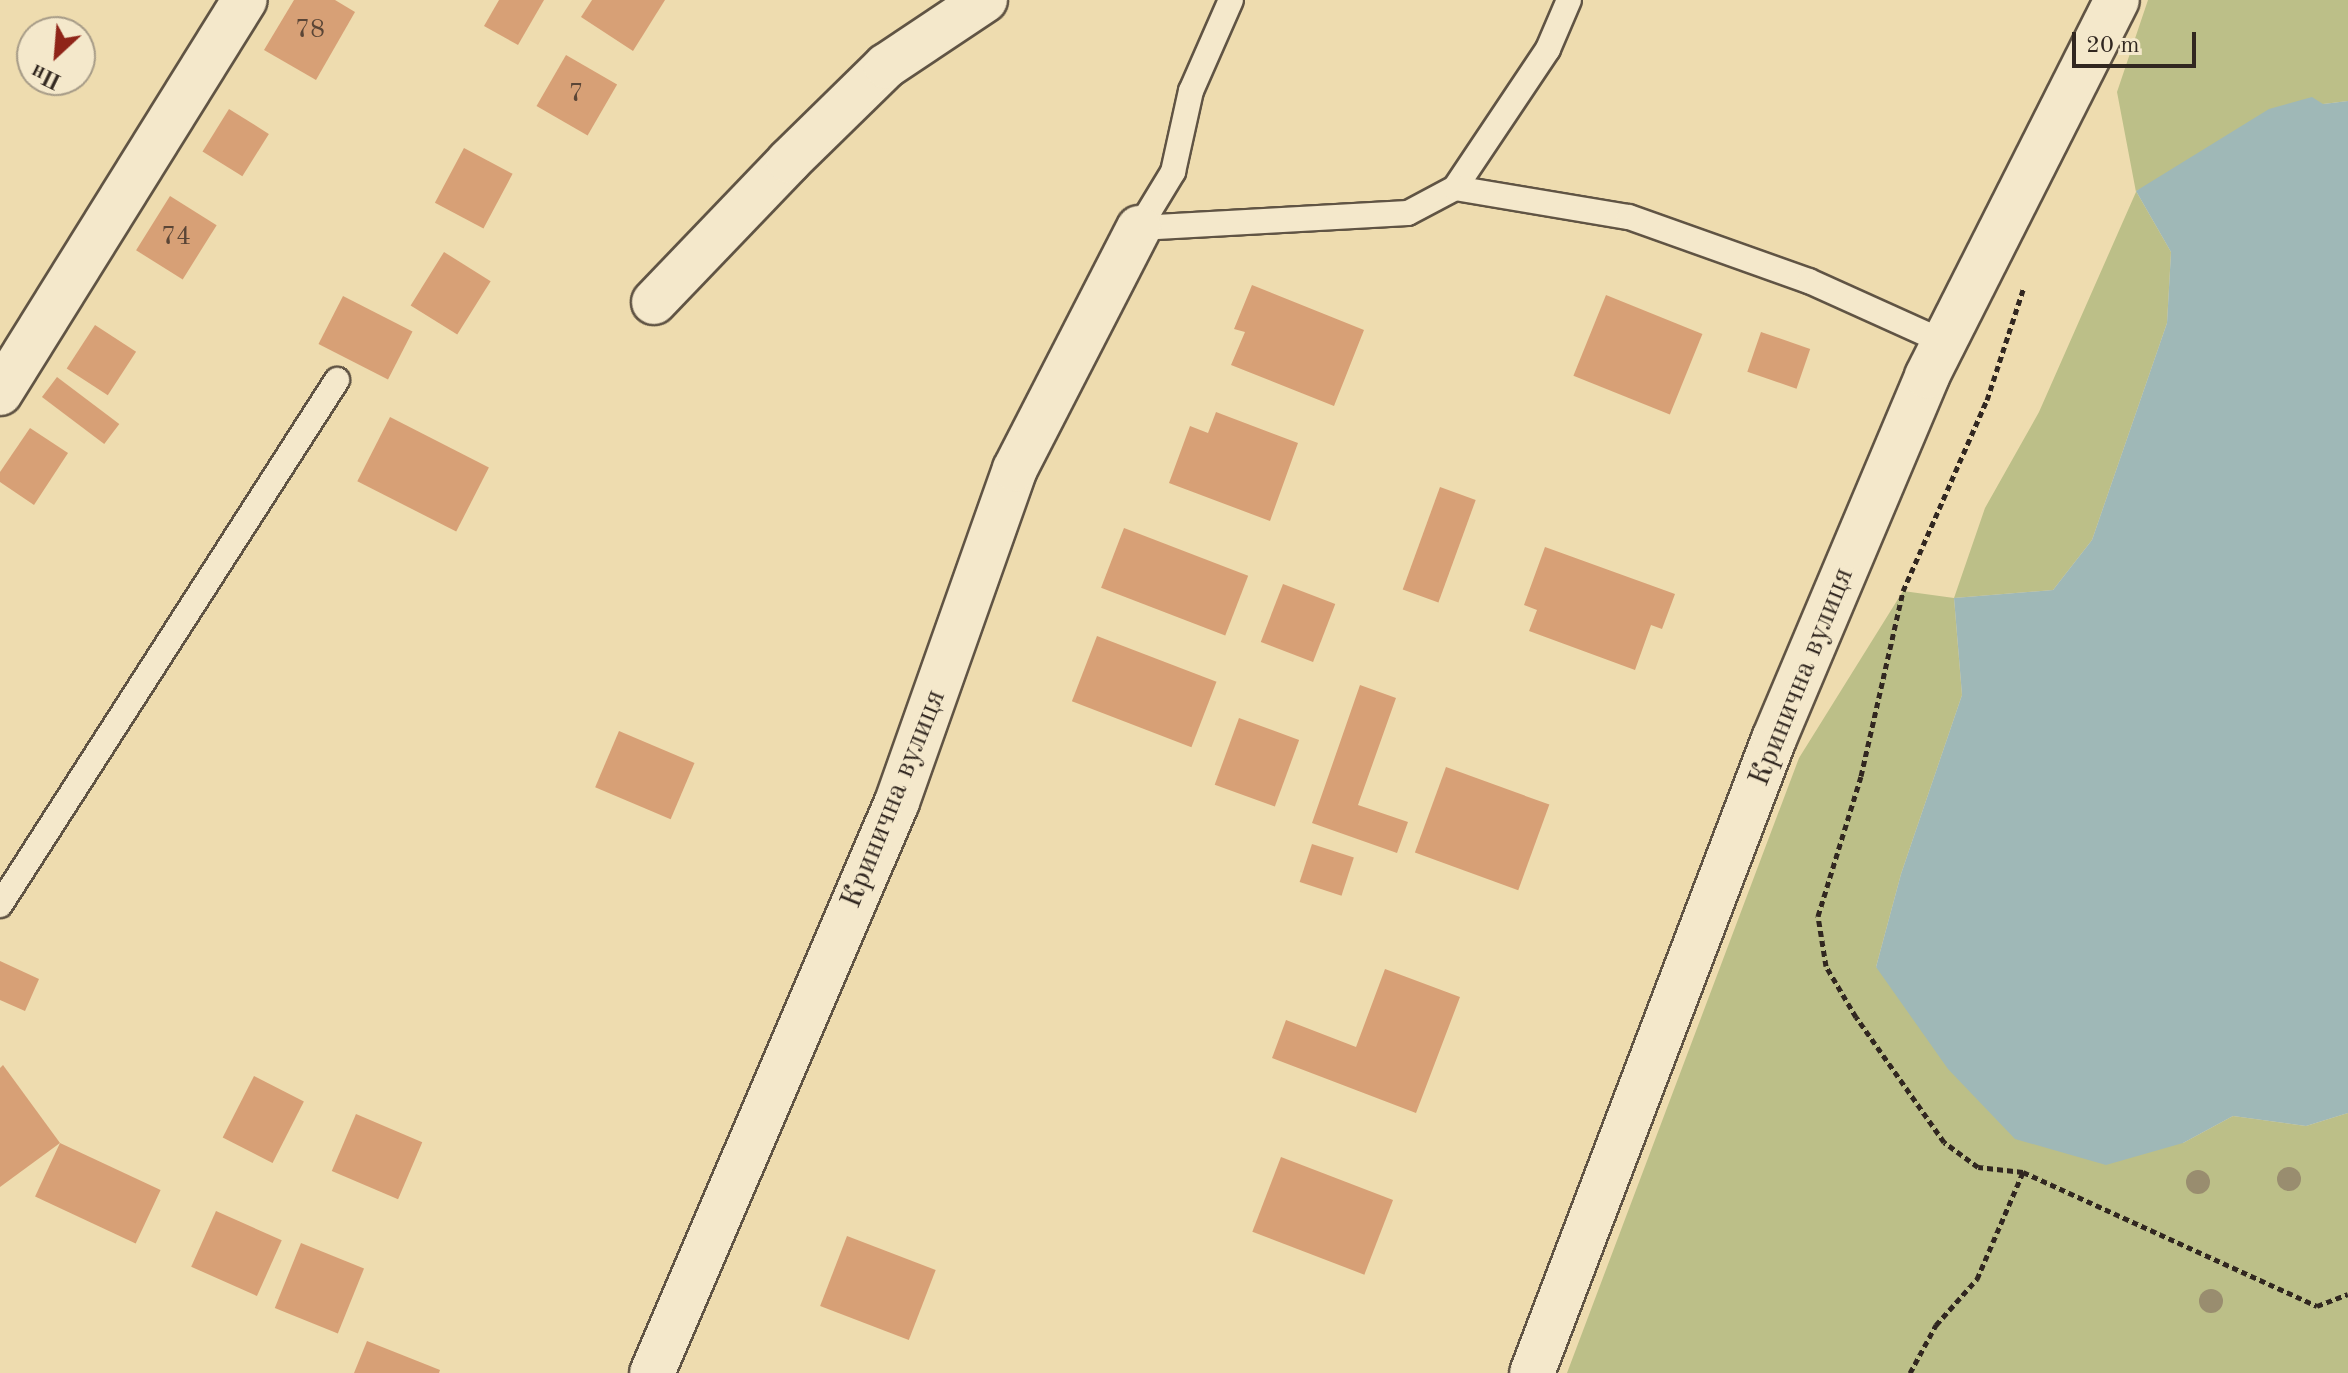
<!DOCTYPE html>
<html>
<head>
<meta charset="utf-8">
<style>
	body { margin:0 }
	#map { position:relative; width:2348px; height:1373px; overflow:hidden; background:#eedcaf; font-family:"Old Standard TT",serif }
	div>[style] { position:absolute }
	.green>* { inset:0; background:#bcbf88 }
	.water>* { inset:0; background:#9fb8b7 }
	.building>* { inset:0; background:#d7a076; transform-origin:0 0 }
	.path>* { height:5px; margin-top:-2.5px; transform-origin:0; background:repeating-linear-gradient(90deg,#312720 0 6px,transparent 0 10px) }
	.roads { filter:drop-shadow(2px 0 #605444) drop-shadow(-2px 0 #605444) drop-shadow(0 2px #605444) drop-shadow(0 -2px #605444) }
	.lane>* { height:24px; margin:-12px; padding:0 12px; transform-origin:12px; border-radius:12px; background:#f4e8cb }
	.street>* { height:44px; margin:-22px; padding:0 22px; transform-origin:22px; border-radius:22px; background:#f4e8cb }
	.trees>* { width:24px; height:24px; margin:-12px; border-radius:50%; background:#998d6f }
	span { translate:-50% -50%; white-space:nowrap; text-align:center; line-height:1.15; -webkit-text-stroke:8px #f4e8cb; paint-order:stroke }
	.number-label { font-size:26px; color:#5a4536 }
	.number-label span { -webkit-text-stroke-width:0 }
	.street-label { font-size:30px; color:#312720 }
	.north { position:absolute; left:16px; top:16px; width:80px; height:80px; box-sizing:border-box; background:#f4e8cb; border:2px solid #a69b87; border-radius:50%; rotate:206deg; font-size:22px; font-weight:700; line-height:32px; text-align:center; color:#312720 }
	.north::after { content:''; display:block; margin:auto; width:28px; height:36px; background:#8f2418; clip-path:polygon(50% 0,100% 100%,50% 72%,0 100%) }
	.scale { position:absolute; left:2072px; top:32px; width:124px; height:36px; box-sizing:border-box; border:4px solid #312720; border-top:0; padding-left:10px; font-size:24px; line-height:28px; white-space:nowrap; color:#312720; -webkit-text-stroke:6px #f4e8cb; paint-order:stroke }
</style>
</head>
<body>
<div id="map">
	<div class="green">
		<div style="clip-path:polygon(2148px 0,2348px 0,2348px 101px,2323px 104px,2136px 191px,2171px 252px,2167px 323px,2092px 540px,2053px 590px,1954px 598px,1962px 695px,1901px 874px,1876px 967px,2183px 1143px,2233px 1116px,2306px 1126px,2348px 1113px,2348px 1373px,1567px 1373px,1799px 758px,1903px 591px,1954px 598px,1985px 508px,2039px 412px,2136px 192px,2117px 92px)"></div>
	</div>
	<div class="water">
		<div style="clip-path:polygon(2312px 97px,2323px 104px,2348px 101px,2348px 1113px,2306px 1126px,2233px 1116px,2183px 1143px,2106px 1165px,2015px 1139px,1948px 1069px,1876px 967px,1901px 874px,1962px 695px,1954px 598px,2053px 590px,2092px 540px,2167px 323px,2171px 252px,2136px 191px,2269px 109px)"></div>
	</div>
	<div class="building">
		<div style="clip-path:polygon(294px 0,335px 0,355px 12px,316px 80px,264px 50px)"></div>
		<div style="clip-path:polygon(499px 0,544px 0,518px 45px,484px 26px)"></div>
		<div style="clip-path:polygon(592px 0,665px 0,633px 51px,581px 17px)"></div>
		<div style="left:566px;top:55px;width:59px;height:59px;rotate:30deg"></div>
		<div style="left:229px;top:109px;width:47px;height:50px;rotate:32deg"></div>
		<div style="left:464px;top:148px;width:55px;height:62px;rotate:28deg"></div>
		<div style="left:170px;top:196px;width:55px;height:64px;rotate:32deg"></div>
		<div style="left:444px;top:252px;width:55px;height:63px;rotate:32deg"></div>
		<div style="clip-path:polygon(1252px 285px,1364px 330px,1334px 406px,1231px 365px,1245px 332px,1234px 329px)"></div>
		<div style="left:1606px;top:295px;width:104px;height:87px;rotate:22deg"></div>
		<div style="left:343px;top:296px;width:78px;height:54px;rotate:27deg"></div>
		<div style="left:95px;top:325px;width:49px;height:52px;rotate:33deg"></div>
		<div style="left:1761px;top:332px;width:52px;height:42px;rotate:19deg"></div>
		<div style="left:57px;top:377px;width:78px;height:25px;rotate:37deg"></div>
		<div style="clip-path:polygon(1216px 412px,1298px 443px,1270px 521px,1169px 483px,1190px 426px,1208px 433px)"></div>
		<div style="left:390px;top:417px;width:111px;height:72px;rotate:27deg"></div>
		<div style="clip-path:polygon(30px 428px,68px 453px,34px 505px,0 482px,0 472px)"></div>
		<div style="left:1440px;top:487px;width:38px;height:109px;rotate:20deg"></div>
		<div style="left:1124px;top:528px;width:133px;height:64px;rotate:21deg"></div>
		<div style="clip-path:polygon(1545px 547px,1675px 594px,1662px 629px,1651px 625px,1635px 670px,1529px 631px,1537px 610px,1524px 605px)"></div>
		<div style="left:1283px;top:584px;width:56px;height:62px;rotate:21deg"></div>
		<div style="left:1097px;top:636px;width:128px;height:70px;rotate:21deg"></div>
		<div style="clip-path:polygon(1360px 685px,1396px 698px,1358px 805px,1408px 822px,1397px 853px,1312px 823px)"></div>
		<div style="left:1239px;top:718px;width:64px;height:71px;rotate:20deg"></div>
		<div style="left:619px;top:731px;width:82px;height:61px;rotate:23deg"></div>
		<div style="left:1446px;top:767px;width:110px;height:91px;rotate:20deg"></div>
		<div style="left:1312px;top:844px;width:44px;height:40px;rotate:18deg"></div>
		<div style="clip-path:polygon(0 961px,39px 979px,25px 1011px,0 1000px)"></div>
		<div style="clip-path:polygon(1385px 969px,1460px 997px,1416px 1113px,1272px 1058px,1286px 1020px,1356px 1047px)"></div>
		<div style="clip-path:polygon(3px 1065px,60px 1143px,0 1187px,0 1068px)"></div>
		<div style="left:254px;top:1076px;width:56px;height:69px;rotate:27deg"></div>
		<div style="left:356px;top:1114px;width:72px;height:62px;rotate:23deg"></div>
		<div style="left:60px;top:1143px;width:111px;height:59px;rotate:25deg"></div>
		<div style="left:1281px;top:1157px;width:120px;height:80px;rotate:21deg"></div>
		<div style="left:216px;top:1211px;width:72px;height:61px;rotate:24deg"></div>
		<div style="left:847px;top:1236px;width:95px;height:75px;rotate:21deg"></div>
		<div style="left:301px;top:1243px;width:68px;height:70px;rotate:22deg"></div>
		<div style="clip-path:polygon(367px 1341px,440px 1370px,439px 1373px,354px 1373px)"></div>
	</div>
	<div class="path">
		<div style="left:2023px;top:1172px;width:323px;rotate:24.5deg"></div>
		<div style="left:2317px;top:1306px;width:33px;rotate:-21deg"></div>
		<div style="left:1910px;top:1373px;width:55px;rotate:-61.6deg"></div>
		<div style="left:1936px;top:1325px;width:62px;rotate:-48.3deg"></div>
		<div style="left:1977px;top:1279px;width:116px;rotate:-66.7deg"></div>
		<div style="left:2023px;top:1172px;width:45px;rotate:-173.7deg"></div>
		<div style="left:1978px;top:1167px;width:42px;rotate:-143.7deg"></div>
		<div style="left:1944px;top:1142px;width:153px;rotate:-125.1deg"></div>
		<div style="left:1856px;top:1017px;width:59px;rotate:-120.5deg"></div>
		<div style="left:1826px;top:966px;width:51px;rotate:-99.1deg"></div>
		<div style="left:1818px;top:916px;width:146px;rotate:-72.9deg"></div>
		<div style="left:1861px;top:776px;width:190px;rotate:-77.2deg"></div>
		<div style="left:1903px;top:591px;width:209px;rotate:-66.3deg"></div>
		<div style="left:1987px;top:400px;width:119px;rotate:-71.9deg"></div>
	</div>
	<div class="roads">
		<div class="lane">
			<div style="left:1455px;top:188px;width:167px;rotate:-56.2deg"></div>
			<div style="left:1548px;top:49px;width:53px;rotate:-66.8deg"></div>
			<div style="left:1139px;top:228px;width:269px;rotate:-3.2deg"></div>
			<div style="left:1408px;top:213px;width:53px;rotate:-28deg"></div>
			<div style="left:1455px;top:188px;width:176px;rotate:9.5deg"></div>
			<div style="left:1629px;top:217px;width:191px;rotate:19.6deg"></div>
			<div style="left:1809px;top:281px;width:148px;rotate:24.3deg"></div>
			<div style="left:1139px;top:228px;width:66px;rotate:-58.7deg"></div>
			<div style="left:1173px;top:172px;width:83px;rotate:-77.5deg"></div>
			<div style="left:1191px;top:91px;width:99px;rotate:-66.3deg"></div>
			<div style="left:0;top:905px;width:624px;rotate:-57.3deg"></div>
		</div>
		<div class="street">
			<div style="left:654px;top:302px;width:195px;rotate:-46.2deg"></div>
			<div style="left:789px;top:161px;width:136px;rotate:-44.4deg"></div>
			<div style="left:886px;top:66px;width:119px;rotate:-33.7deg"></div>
			<div style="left:0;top:393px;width:463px;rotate:-58.1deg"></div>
			<div style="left:652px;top:1373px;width:621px;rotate:-66.78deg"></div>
			<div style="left:897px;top:802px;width:353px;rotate:-70.5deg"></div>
			<div style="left:1015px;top:469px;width:271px;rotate:-62.8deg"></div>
			<div style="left:1532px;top:1373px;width:679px;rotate:-69.11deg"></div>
			<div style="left:1774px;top:739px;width:394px;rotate:-67.1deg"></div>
			<div style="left:1927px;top:376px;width:421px;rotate:-63.2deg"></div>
		</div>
	</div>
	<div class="trees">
		<div style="left:2289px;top:1179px"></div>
		<div style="left:2198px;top:1182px"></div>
		<div style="left:2211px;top:1301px"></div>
	</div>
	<div class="number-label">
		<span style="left:310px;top:31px">78</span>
		<span style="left:576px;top:95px">7</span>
		<span style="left:176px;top:238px">74</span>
	</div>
	<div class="street-label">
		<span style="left:1802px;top:677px;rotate:-68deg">Кринична вулиця</span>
		<span style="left:894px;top:799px;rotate:-68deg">Кринична вулиця</span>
	</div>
	<div class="north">Пн</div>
	<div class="scale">20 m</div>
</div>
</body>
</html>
